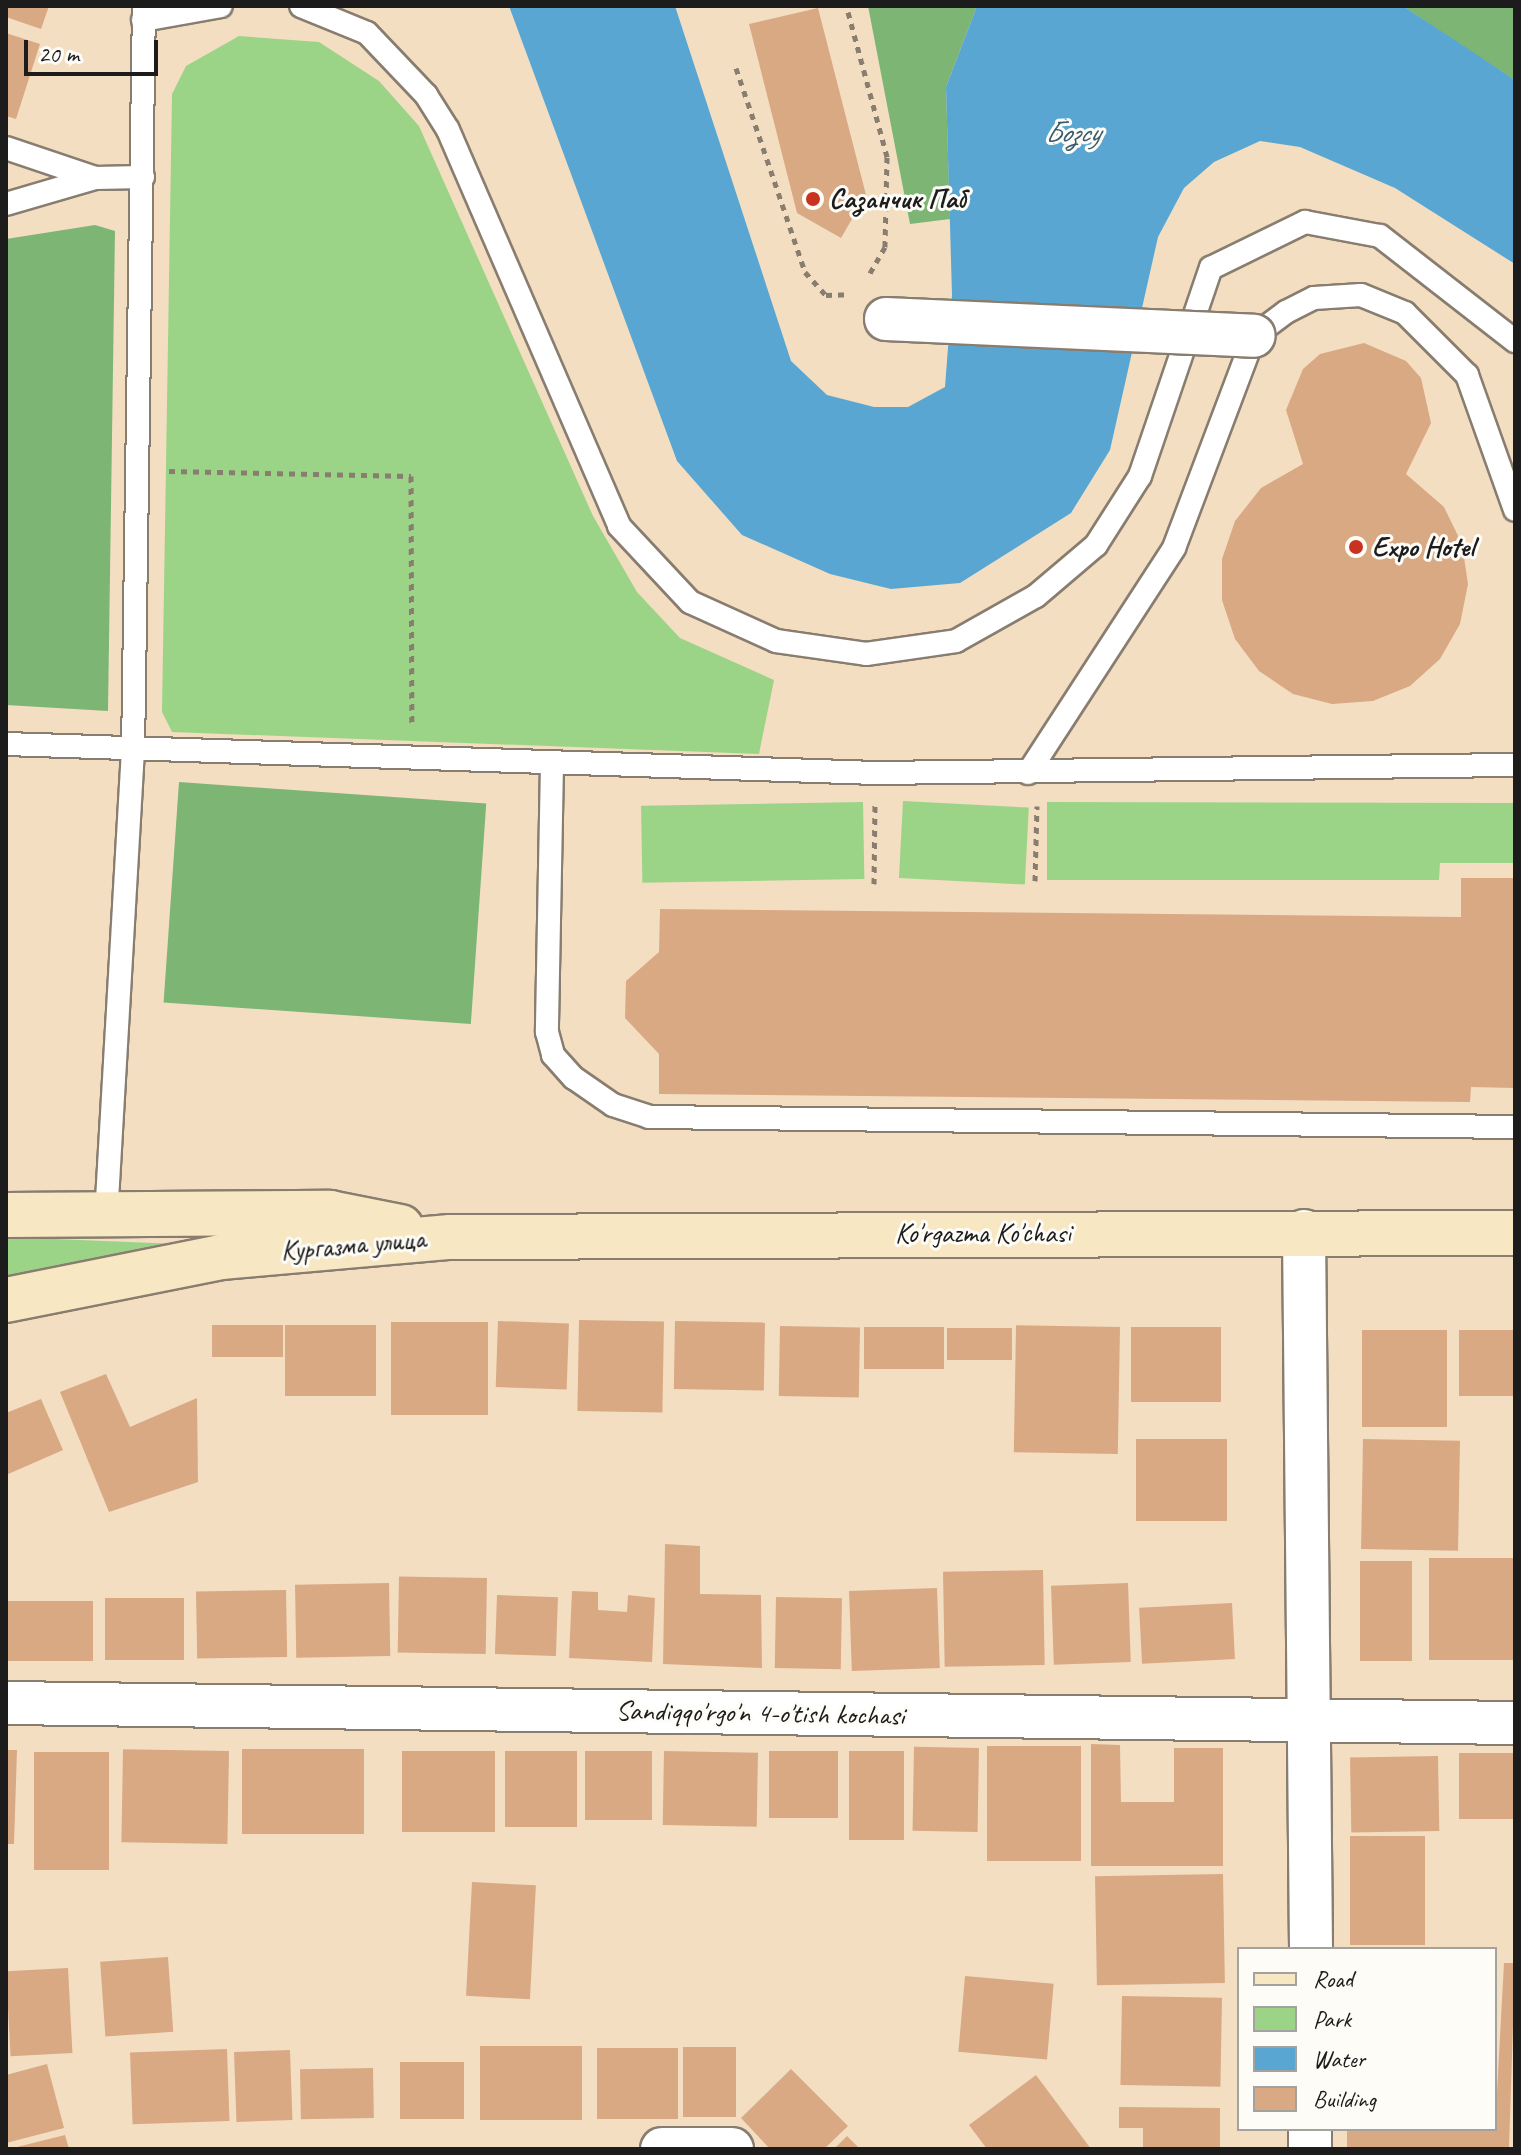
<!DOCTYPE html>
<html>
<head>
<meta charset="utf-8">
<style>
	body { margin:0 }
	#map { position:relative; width:1521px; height:2155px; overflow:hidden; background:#f3dec2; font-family:Caveat,sans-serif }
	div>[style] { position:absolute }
	.green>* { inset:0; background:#9cd487; transform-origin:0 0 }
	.forest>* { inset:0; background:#7db674; transform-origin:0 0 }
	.water>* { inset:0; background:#58a6d1 }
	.building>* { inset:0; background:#d9a984; transform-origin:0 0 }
	.path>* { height:5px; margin-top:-2.5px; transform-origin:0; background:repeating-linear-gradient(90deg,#887d6f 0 6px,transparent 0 12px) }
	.roads { filter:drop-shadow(2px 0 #887d6f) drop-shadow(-2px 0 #887d6f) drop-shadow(0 2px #887d6f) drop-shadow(0 -2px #887d6f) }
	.lane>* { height:22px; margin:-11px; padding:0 11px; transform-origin:11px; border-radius:11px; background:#fff }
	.street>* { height:42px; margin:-21px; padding:0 21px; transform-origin:21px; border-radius:21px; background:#fff }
	.secondary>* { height:44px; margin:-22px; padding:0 22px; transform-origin:22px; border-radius:22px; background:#f8e7c3 }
	.bridges { filter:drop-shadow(2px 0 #887d6f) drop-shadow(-2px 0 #887d6f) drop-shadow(0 2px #887d6f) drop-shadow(0 -2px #887d6f) }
	.street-bridge>* { height:42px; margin:-21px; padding:0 21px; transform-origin:21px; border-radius:21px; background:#fff }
	.dots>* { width:22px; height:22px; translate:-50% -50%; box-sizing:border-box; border:4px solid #fdfcf7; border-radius:50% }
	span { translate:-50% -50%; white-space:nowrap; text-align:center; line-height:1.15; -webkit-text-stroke:6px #fdfcf7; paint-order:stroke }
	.poi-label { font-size:28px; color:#1c1c1c; font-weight:700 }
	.left { translate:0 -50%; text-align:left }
	.street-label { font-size:28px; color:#1c1c1c }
	.water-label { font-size:30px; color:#375a6d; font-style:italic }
	.frame { position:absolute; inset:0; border:8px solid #1c1c1c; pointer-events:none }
	.legend { position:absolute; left:1237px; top:1947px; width:260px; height:184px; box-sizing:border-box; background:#fdfcf7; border:2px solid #a3a29f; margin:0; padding:10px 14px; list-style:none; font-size:24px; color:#1c1c1c }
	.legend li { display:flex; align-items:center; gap:16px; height:40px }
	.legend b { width:40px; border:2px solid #a3a29f }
	.scale { position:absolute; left:24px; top:40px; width:134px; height:36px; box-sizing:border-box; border:4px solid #1c1c1c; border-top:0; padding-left:10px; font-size:24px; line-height:28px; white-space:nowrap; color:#1c1c1c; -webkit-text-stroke:6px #fdfcf7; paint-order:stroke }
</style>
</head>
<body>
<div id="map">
	<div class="green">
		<div style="clip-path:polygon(239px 36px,319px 42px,379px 81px,419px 126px,593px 516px,637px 592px,680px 638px,774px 680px,759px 754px,172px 732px,162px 712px,172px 94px,186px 66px)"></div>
		<div style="left:903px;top:801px;width:126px;height:77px;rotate:3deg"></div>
		<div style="left:863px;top:802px;width:77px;height:222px;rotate:89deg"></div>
		<div style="clip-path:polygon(1047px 802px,1515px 803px,1515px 863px,1440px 863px,1439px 880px,1047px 880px)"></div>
		<div style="clip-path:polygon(6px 1237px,203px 1245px,6px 1284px)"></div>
	</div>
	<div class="forest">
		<div style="clip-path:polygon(868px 6px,977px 6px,946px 87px,950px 219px,910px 224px)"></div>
		<div style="clip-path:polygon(1403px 6px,1515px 6px,1515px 80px,1465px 48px)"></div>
		<div style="clip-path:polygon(95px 225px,115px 231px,108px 711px,6px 705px,6px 239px)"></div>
		<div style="left:179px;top:782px;width:308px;height:221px;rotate:4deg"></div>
	</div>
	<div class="water">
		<div style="clip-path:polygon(509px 6px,675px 6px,791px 361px,827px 395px,874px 407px,908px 407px,945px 387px,952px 295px,946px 87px,977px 6px,1403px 6px,1515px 80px,1515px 264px,1395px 188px,1300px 147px,1260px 141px,1214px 162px,1184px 188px,1158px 237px,1110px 450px,1071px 513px,960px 583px,891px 589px,830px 574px,742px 535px,677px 461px)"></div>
	</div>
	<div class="building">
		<div style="clip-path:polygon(6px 6px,49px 6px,41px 29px,6px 17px)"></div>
		<div style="clip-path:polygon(818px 8px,866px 195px,841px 238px,797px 213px,749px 24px)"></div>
		<div style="clip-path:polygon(6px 33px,40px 44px,16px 119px,6px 116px)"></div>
		<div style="clip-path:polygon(1364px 343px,1406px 361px,1421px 378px,1431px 423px,1406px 474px,1444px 507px,1462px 544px,1468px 584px,1460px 624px,1440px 659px,1410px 686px,1373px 701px,1332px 704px,1293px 694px,1259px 671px,1235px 639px,1222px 600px,1222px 559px,1235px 521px,1261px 488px,1303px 464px,1286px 410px,1303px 369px,1320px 354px)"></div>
		<div style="clip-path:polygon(1461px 878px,1515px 878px,1515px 1088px,1471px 1087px,1470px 1102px,659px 1094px,659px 1054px,625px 1018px,626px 981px,659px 952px,660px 909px,1461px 917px)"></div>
		<div style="left:579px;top:1320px;width:85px;height:91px;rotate:1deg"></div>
		<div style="left:498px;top:1321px;width:71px;height:66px;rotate:2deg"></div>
		<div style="left:675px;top:1321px;width:90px;height:68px;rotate:1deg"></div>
		<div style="left:391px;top:1322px;width:97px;height:93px"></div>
		<div style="left:212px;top:1325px;width:71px;height:32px"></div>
		<div style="left:285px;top:1325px;width:91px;height:71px"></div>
		<div style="left:780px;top:1326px;width:80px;height:70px;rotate:1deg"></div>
		<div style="left:864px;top:1327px;width:80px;height:42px"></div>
		<div style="left:1120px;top:1327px;width:127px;height:104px;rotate:91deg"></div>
		<div style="left:1131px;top:1327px;width:90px;height:75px"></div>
		<div style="left:947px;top:1328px;width:65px;height:32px"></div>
		<div style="left:1362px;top:1330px;width:85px;height:97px"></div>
		<div style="left:1459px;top:1330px;width:56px;height:66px"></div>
		<div style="clip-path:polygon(106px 1374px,130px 1427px,197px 1398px,198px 1482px,109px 1512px,60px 1392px)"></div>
		<div style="clip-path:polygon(41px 1399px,63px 1450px,6px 1475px,6px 1413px)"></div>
		<div style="left:1136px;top:1439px;width:91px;height:82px"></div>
		<div style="left:1363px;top:1439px;width:97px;height:110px;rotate:1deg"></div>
		<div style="clip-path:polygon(665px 1544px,700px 1546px,700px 1594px,761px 1595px,762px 1668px,663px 1664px)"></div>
		<div style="left:1515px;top:1558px;width:102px;height:86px;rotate:90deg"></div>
		<div style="left:1360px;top:1561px;width:52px;height:100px"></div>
		<div style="left:1043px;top:1570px;width:95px;height:100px;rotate:89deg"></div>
		<div style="left:487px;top:1578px;width:76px;height:88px;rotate:91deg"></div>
		<div style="left:389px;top:1583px;width:73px;height:94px;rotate:89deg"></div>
		<div style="left:1128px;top:1583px;width:79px;height:77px;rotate:88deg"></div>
		<div style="left:937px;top:1588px;width:80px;height:88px;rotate:88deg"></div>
		<div style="left:286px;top:1590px;width:67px;height:90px;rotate:89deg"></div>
		<div style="clip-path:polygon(572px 1591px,598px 1592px,598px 1610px,627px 1612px,628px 1595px,655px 1598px,652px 1662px,569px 1658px)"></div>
		<div style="left:497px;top:1595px;width:61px;height:59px;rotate:2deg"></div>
		<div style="left:776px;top:1597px;width:66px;height:71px;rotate:1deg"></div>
		<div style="left:184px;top:1598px;width:62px;height:79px;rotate:90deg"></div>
		<div style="left:6px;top:1601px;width:87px;height:60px"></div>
		<div style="left:1232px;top:1603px;width:56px;height:93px;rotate:87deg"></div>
		<div style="clip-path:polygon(1091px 1744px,1120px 1745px,1121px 1802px,1174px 1802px,1174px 1748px,1223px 1748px,1223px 1866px,1091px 1866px)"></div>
		<div style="left:987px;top:1746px;width:94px;height:115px"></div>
		<div style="left:979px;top:1748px;width:84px;height:65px;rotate:91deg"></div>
		<div style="left:364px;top:1749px;width:85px;height:122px;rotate:90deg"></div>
		<div style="clip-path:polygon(6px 1750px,17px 1750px,14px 1844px,6px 1844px)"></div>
		<div style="left:229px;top:1751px;width:93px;height:106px;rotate:91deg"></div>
		<div style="left:495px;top:1751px;width:81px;height:93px;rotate:90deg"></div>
		<div style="left:505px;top:1751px;width:72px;height:76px"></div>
		<div style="left:585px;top:1751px;width:67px;height:69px"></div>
		<div style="left:664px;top:1751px;width:94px;height:74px;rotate:1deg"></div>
		<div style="left:769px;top:1751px;width:69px;height:67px"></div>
		<div style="left:904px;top:1751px;width:89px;height:55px;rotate:90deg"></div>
		<div style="left:34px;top:1752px;width:75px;height:118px"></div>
		<div style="left:1459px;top:1753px;width:56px;height:66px"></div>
		<div style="left:1438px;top:1756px;width:75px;height:88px;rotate:89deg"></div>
		<div style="left:1350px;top:1836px;width:75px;height:109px"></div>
		<div style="left:1223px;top:1874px;width:109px;height:128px;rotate:89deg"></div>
		<div style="left:472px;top:1882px;width:64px;height:114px;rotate:3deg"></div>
		<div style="left:168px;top:1957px;width:75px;height:68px;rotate:86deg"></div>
		<div style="clip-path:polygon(1504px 1963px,1515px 1963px,1509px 2149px,1347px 2149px,1347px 2129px,1495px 2129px)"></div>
		<div style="left:68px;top:1968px;width:85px;height:62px;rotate:87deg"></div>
		<div style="left:965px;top:1976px;width:89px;height:76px;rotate:5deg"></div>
		<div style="left:1122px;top:1996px;width:100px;height:89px;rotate:1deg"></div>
		<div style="left:582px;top:2046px;width:74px;height:102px;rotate:90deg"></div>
		<div style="left:736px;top:2047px;width:70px;height:53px;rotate:90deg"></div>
		<div style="left:597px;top:2048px;width:81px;height:71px"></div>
		<div style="left:227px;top:2049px;width:72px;height:97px;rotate:88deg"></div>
		<div style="left:290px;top:2050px;width:70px;height:56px;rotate:88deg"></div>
		<div style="left:400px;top:2062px;width:64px;height:57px"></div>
		<div style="clip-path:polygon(47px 2064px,64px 2128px,6px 2143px,6px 2075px)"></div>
		<div style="left:373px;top:2068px;width:50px;height:73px;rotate:89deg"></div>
		<div style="clip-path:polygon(791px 2069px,848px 2126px,824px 2149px,770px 2149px,741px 2118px)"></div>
		<div style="clip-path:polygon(1036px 2075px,1091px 2149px,987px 2149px,969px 2125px)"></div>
		<div style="clip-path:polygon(1119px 2107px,1220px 2108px,1220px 2149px,1143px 2149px,1143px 2128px,1119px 2128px)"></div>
		<div style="clip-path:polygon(65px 2135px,69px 2149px,13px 2149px,13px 2148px)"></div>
		<div style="clip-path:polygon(847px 2136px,860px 2149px,834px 2149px)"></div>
	</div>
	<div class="path">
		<div style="left:848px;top:12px;width:150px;rotate:74.9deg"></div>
		<div style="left:887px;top:157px;width:90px;rotate:91.3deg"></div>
		<div style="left:885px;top:247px;width:34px;rotate:120deg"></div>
		<div style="left:736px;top:68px;width:215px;rotate:71.3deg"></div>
		<div style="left:805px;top:272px;width:31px;rotate:48deg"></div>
		<div style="left:826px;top:295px;width:23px;rotate:-2deg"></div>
		<div style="left:169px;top:471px;width:242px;rotate:1.2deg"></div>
		<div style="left:411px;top:476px;width:247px;rotate:89.8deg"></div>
		<div style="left:1035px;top:881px;width:75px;rotate:-88.5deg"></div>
		<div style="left:874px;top:884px;width:79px;rotate:-89.3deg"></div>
	</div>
	<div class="roads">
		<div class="lane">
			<div style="left:301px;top:6px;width:71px;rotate:22.2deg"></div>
			<div style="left:367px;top:33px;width:86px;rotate:46.4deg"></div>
			<div style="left:426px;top:95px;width:41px;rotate:57.8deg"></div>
			<div style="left:448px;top:130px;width:431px;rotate:66.6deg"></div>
			<div style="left:619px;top:526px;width:104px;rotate:46.9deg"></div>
			<div style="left:690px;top:602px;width:94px;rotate:24.4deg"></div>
			<div style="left:776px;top:641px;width:91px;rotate:8.2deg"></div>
			<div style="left:866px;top:654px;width:91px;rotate:-8.2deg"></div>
			<div style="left:956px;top:641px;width:92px;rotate:-29.4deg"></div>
			<div style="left:1036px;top:596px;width:79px;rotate:-40.4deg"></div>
			<div style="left:1096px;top:545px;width:82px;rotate:-57.5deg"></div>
			<div style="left:1140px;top:476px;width:220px;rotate:-71.2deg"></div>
			<div style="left:1211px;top:268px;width:105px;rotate:-26.1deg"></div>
			<div style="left:1305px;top:222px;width:76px;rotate:10.6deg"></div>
			<div style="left:1380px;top:236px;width:171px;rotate:37.9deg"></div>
			<div style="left:143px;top:20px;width:79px;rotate:-10.2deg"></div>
			<div style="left:6px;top:148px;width:94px;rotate:18.6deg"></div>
			<div style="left:6px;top:204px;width:93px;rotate:-16.3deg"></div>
			<div style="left:95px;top:178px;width:48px;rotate:-1.2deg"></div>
			<div style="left:6px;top:744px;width:870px;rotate:1.91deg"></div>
			<div style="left:876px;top:773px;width:639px;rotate:-0.72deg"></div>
			<div style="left:552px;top:764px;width:268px;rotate:91.1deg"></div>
			<div style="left:547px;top:1032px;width:24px;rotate:75deg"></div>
			<div style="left:553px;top:1055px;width:31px;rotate:48deg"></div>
			<div style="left:574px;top:1078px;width:47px;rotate:34.7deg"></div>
			<div style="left:613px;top:1105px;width:38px;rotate:18deg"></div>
			<div style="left:649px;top:1117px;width:866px;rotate:0.66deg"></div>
			<div style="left:1028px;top:773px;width:268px;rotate:-57deg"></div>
			<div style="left:1174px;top:548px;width:227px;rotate:-69.3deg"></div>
			<div style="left:1254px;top:336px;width:40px;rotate:-37deg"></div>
			<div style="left:1286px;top:312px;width:31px;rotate:-27deg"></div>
			<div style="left:1314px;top:298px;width:47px;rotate:-3.7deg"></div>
			<div style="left:1361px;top:295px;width:48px;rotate:22.2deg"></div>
			<div style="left:1405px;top:313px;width:88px;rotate:45deg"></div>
			<div style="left:1467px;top:375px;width:143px;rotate:70.4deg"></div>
			<div style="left:106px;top:1218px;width:466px;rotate:-86.7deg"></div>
			<div style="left:133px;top:753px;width:747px;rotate:-89.16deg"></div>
		</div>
		<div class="street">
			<div style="left:1304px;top:1231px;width:718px;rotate:89.44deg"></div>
			<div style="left:6px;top:1703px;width:1509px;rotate:0.76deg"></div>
			<div style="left:662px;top:2149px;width:70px"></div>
			<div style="left:1310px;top:2149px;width:20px;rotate:-90deg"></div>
		</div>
		<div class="secondary">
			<div style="left:6px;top:1215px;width:324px;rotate:-0.4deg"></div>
			<div style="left:330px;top:1213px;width:72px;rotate:11.2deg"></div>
			<div style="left:6px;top:1300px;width:219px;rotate:-11.3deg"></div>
			<div style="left:221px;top:1257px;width:230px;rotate:-5deg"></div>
			<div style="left:450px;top:1237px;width:1065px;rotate:-0.22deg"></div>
		</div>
	</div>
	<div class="bridges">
		<div class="street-bridge">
			<div style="left:886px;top:319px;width:368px;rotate:2.6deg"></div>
		</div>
	</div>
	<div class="dots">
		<div style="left:813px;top:199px;background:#c8321e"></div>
		<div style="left:1356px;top:547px;background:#c8321e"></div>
	</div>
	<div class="poi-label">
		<span class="left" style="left:829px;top:199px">Сазанчик Паб</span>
		<span class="left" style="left:1372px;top:547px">Expo Hotel</span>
	</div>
	<div class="street-label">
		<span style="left:983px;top:1233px">Ko'rgazma Ko'chasi</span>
		<span style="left:353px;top:1245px;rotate:-5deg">Кургазма улица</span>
		<span style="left:760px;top:1713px;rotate:1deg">Sandiqqo'rgo'n 4-o'tish kochasi</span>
	</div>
	<div class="water-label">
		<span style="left:1072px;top:132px">Бозсу</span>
	</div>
	<div class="frame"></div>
	<ul class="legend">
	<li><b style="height:10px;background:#f8e7c3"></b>Road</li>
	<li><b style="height:22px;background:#9cd487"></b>Park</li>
	<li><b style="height:22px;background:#58a6d1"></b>Water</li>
	<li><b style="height:22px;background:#d9a984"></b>Building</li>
	</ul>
	<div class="scale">20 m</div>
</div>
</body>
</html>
